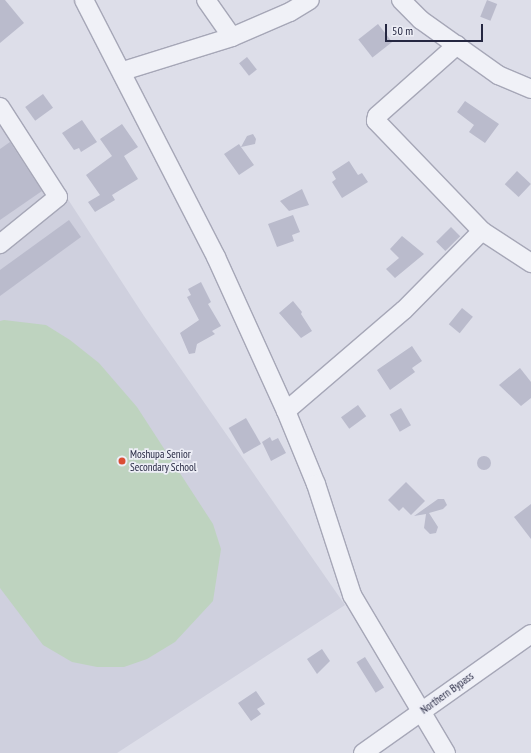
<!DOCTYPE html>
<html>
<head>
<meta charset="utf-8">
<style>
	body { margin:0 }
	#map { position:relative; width:531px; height:753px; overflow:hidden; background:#dddee9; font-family:"PT Sans Narrow",sans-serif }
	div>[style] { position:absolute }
	.built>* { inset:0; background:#cfd0de }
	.green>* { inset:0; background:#bed3bf }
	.building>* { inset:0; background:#babbcc; transform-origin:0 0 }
	.round { border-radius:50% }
	.roads { filter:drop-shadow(1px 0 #a6a7b7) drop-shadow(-1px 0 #a6a7b7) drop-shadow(0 1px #a6a7b7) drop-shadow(0 -1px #a6a7b7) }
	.minor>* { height:18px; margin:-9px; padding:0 9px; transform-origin:9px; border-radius:9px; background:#f0f1f7 }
	.dots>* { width:11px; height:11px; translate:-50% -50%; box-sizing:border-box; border:2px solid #edeef6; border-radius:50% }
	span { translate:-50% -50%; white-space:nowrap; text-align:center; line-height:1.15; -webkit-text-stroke:3.5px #edeef6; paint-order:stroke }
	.poi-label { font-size:11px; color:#252741 }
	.left { translate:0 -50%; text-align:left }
	.street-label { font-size:11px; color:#252741 }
	.scale { position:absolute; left:385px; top:24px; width:98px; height:18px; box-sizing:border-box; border:2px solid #252741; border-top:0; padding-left:5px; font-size:12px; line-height:14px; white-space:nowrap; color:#252741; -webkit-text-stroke:3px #edeef6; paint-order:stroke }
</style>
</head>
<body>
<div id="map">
	<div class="built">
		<div style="clip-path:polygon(0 95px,144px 316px,345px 605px,117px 753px,0 753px)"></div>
	</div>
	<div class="green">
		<div style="clip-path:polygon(4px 320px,46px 325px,70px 340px,99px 363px,137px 407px,213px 524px,221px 549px,213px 601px,175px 642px,147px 659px,124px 667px,97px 667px,72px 662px,43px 645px,0 588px,0 321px)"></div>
	</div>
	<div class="building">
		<div style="clip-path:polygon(0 0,5px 0,24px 23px,0 43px)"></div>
		<div style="left:487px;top:0;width:11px;height:18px;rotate:22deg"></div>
		<div style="left:378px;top:24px;width:23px;height:25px;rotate:52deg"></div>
		<div style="left:247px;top:57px;width:16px;height:10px;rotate:52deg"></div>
		<div style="left:43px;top:94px;width:17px;height:22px;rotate:54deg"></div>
		<div style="clip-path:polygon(465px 101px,499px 124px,485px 143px,469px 132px,474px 125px,457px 112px)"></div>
		<div style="clip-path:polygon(82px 120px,97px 142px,81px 152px,79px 148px,74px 150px,62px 133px)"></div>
		<div style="clip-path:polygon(122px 124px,138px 147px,124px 156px,138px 179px,112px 195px,115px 200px,95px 212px,88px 202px,100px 195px,86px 175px,112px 156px,100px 139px)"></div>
		<div style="clip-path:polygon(253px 134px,256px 139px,255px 144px,241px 147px,254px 165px,239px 175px,224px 154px,239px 144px,241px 147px,247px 136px)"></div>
		<div style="clip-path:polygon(10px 142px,42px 191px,0 220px,0 149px)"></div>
		<div style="clip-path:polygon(349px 161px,358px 175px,362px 173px,368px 182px,342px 198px,332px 182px,336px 179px,332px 172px)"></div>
		<div style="left:517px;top:171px;width:19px;height:18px;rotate:43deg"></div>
		<div style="clip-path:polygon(302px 189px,309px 205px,289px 211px,280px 201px)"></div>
		<div style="clip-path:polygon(293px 215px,300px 232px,292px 235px,294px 241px,277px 247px,268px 224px)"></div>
		<div style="clip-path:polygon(69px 220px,81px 237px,0 296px,0 270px)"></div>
		<div style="left:451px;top:227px;width:13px;height:21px;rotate:45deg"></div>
		<div style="clip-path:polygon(402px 236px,424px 254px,395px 278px,386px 269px,399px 258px,390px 249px)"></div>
		<div style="clip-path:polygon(201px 282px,211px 302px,208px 304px,221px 326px,212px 331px,215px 334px,197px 344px,195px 353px,189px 354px,180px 333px,199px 320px,187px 297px,191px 295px,188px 289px)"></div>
		<div style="clip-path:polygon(293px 301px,302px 312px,301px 314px,312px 331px,301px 338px,279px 313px)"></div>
		<div style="left:462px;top:308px;width:14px;height:21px;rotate:39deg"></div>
		<div style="clip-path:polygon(412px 346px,422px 361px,412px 368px,415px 372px,390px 390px,377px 370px)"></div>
		<div style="clip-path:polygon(520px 368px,531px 382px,531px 398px,521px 406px,499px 385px)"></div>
		<div style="left:358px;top:405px;width:14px;height:21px;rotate:54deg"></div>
		<div style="left:401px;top:408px;width:20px;height:13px;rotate:60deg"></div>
		<div style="left:246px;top:418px;width:30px;height:20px;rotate:60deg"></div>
		<div style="clip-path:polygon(270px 437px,272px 441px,278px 438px,286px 453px,271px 461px,262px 442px)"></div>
		<div class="round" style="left:477px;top:456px;width:14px;height:14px"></div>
		<div style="clip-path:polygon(406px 482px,425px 501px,411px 515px,403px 507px,399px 511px,388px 500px)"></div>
		<div style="clip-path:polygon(438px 499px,444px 499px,447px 505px,443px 509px,429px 513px,438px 527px,436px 533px,430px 534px,424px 528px,426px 514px,414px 516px)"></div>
		<div style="clip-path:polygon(531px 504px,531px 539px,514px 517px)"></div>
		<div style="clip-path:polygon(322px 649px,330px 661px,317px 674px,307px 659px)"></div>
		<div style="left:365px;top:657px;width:36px;height:10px;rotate:58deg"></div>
		<div style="clip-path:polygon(256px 691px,265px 704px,257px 709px,261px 714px,251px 721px,238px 703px)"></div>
	</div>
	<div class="roads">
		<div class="minor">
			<div style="left:84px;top:0;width:289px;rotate:62.8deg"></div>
			<div style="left:216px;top:257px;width:169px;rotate:65.6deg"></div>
			<div style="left:286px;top:411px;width:79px;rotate:67.7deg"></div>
			<div style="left:316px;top:484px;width:117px;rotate:72deg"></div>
			<div style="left:352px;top:595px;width:184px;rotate:59.3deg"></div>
			<div style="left:401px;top:0;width:28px;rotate:45deg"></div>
			<div style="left:421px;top:20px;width:95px;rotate:35.5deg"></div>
			<div style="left:498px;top:75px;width:36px;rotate:23deg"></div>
			<div style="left:232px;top:37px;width:63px;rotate:-23.3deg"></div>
			<div style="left:290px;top:12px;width:23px;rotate:-31deg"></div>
			<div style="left:123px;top:71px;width:114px;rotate:-17.3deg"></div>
			<div style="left:232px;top:37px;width:45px;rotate:-125.1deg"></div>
			<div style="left:0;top:107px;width:107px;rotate:57.2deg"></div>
			<div style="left:58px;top:197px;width:75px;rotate:141deg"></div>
			<div style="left:482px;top:231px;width:59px;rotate:33.1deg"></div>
			<div style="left:286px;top:411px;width:155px;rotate:-40.6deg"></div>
			<div style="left:404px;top:310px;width:111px;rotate:-45.4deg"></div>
			<div style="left:482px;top:231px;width:153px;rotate:-133.9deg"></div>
			<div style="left:376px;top:121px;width:5px;rotate:-79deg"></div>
			<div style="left:377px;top:116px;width:107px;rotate:-41.6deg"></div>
			<div style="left:363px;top:753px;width:206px;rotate:-35.3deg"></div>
		</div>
	</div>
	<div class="dots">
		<div style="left:122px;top:461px;background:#db4e35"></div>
	</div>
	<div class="poi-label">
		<span class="left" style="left:130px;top:461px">Moshupa Senior<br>Secondary School</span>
	</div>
	<div class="street-label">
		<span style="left:447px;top:693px;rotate:-36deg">Northern Bypass</span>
	</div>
	<div class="scale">50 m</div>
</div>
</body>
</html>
